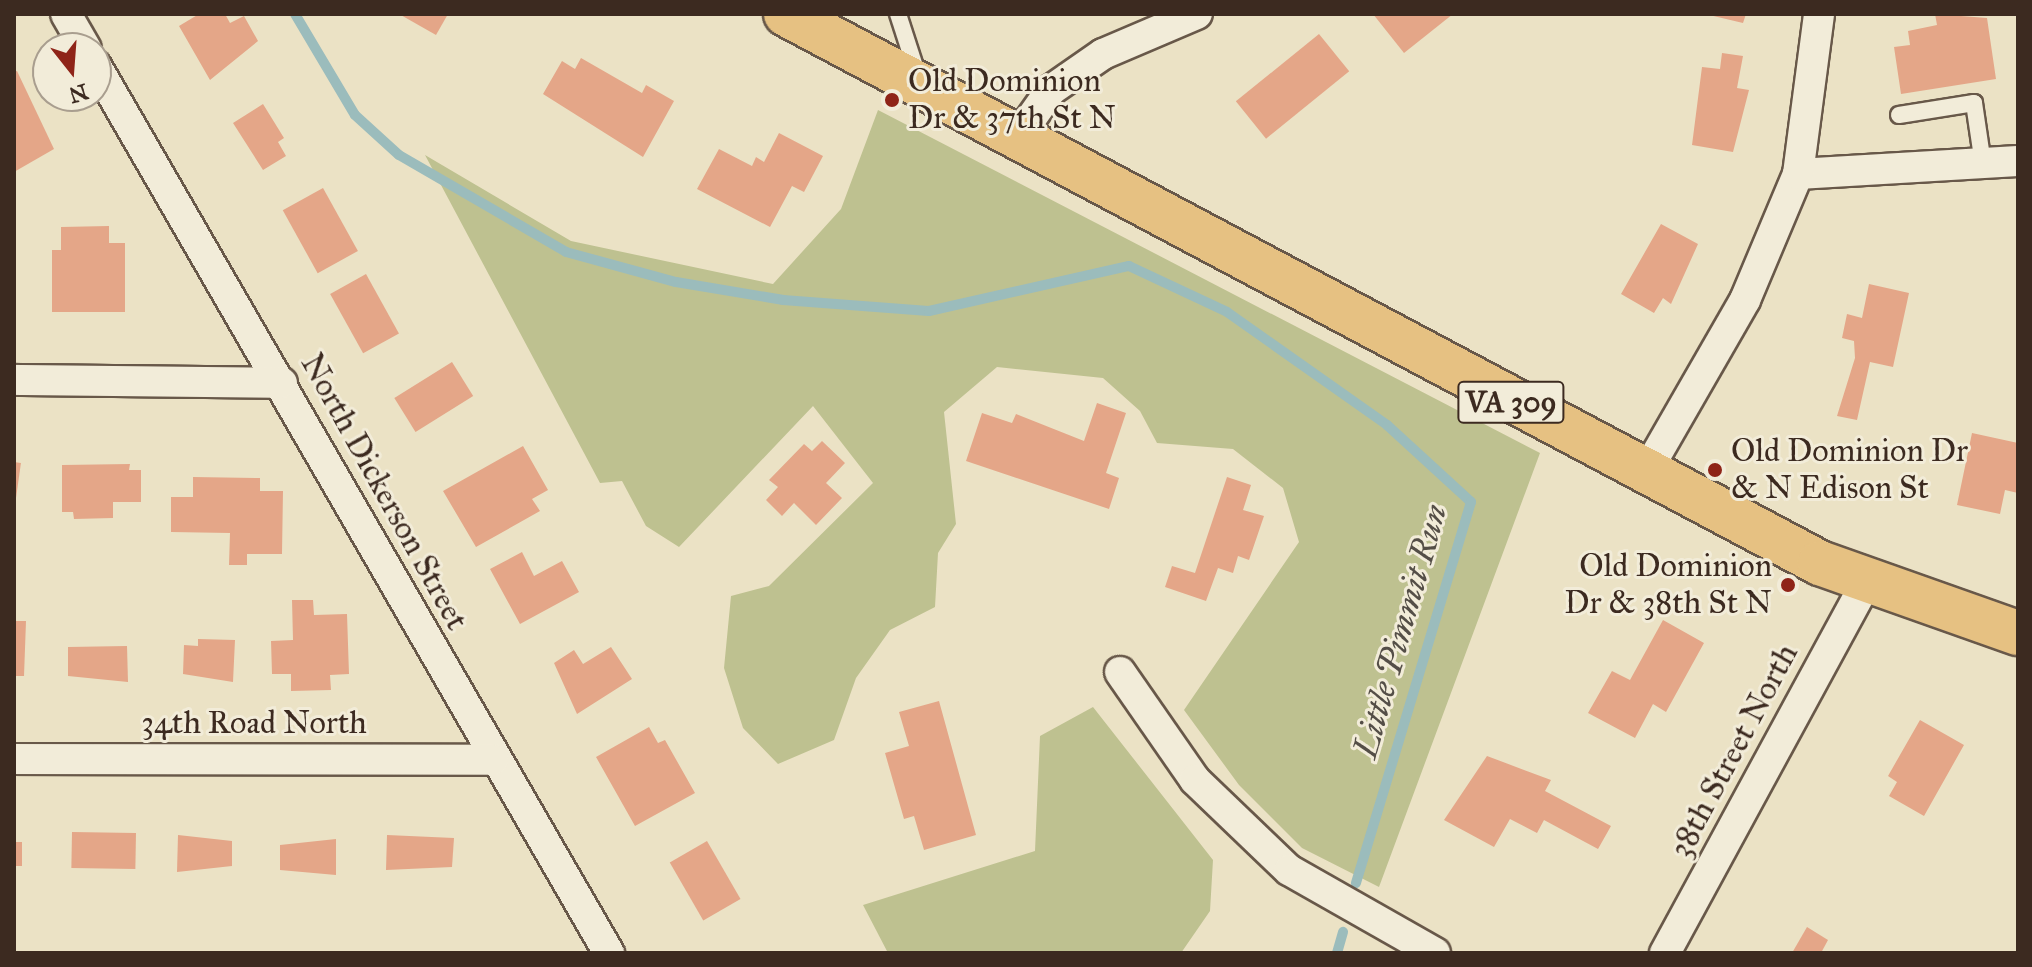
<!DOCTYPE html>
<html>
<head>
<meta charset="utf-8">
<style>
	body { margin:0 }
	#map { position:relative; width:2032px; height:967px; overflow:hidden; background:#ebe2c5; font-family:"IM FELL Great Primer",serif }
	div>[style] { position:absolute }
	.green>* { inset:0; background:#bec190 }
	.stream>* { height:10px; margin:-5px; padding:0 5px; transform-origin:5px; border-radius:5px; background:#9bbcbc }
	.building>* { inset:0; background:#e4a688; transform-origin:0 0 }
	.roads { filter:drop-shadow(2px 0 #685849) drop-shadow(-2px 0 #685849) drop-shadow(0 2px #685849) drop-shadow(0 -2px #685849) }
	.lane>* { height:16px; margin:-8px; padding:0 8px; transform-origin:8px; border-radius:8px; background:#f2ecd9 }
	.street>* { height:30px; margin:-15px; padding:0 15px; transform-origin:15px; border-radius:15px; background:#f2ecd9 }
	.primary>* { height:44px; margin:-22px; padding:0 22px; transform-origin:22px; border-radius:22px; background:#e6c182 }
	.dots>* { width:22px; height:22px; translate:-50% -50%; box-sizing:border-box; border:4px solid #f2ecd9; border-radius:50% }
	span { translate:-50% -50%; white-space:nowrap; text-align:center; line-height:1.15; -webkit-text-stroke:6px #f2ecd9; paint-order:stroke }
	.shield-label span { padding:2px 6px; background:#f2ecd9; border:2px solid; border-radius:6px; -webkit-text-stroke-width:0 }
	.shield-label { font-size:30px; color:#3c2a20; font-weight:700 }
	.poi-label { font-size:32px; color:#3c2a20 }
	.left { translate:0 -50%; text-align:left }
	.right { translate:-100% -50%; text-align:right }
	.street-label { font-size:32px; color:#3c2a20 }
	.water-label { font-size:34px; color:#544e47; font-style:italic }
	.frame { position:absolute; inset:0; border:16px solid #3c2a20; pointer-events:none }
	.north { position:absolute; left:32px; top:32px; width:80px; height:80px; box-sizing:border-box; background:#f2ecd9; border:2px solid #a99e8f; border-radius:50%; rotate:163deg; font-size:22px; font-weight:700; line-height:32px; text-align:center; color:#3c2a20 }
	.north::after { content:''; display:block; margin:auto; width:28px; height:36px; background:#8f2418; clip-path:polygon(50% 0,100% 100%,50% 72%,0 100%) }
</style>
</head>
<body>
<div id="map">
	<div class="green">
		<div style="clip-path:polygon(878px 110px,1540px 453px,1379px 887px,1302px 848px,1239px 785px,1184px 710px,1299px 542px,1283px 488px,1233px 449px,1157px 443px,1140px 411px,1103px 378px,997px 367px,944px 412px,956px 524px,938px 553px,935px 607px,890px 630px,856px 678px,834px 740px,778px 764px,743px 728px,724px 668px,731px 596px,769px 586px,873px 483px,813px 406px,679px 547px,646px 526px,622px 481px,600px 483px,425px 155px,571px 241px,773px 284px,841px 209px)"></div>
		<div style="clip-path:polygon(1093px 707px,1213px 860px,1210px 911px,1181px 953px,888px 953px,863px 905px,1035px 851px,1040px 736px)"></div>
	</div>
	<div class="stream">
		<div style="left:295px;top:14px;width:117px;rotate:59.3deg"></div>
		<div style="left:355px;top:115px;width:59px;rotate:42.3deg"></div>
		<div style="left:399px;top:155px;width:193px;rotate:30.1deg"></div>
		<div style="left:566px;top:252px;width:114px;rotate:15.3deg"></div>
		<div style="left:676px;top:282px;width:109px;rotate:9.5deg"></div>
		<div style="left:783px;top:300px;width:146px;rotate:4.3deg"></div>
		<div style="left:929px;top:311px;width:205px;rotate:-12.7deg"></div>
		<div style="left:1129px;top:266px;width:108px;rotate:25.1deg"></div>
		<div style="left:1227px;top:312px;width:196px;rotate:35.2deg"></div>
		<div style="left:1387px;top:425px;width:114px;rotate:42.5deg"></div>
		<div style="left:1471px;top:502px;width:398px;rotate:106.8deg"></div>
		<div style="left:1337px;top:953px;width:22px;rotate:-74deg"></div>
	</div>
	<div class="building">
		<div style="clip-path:polygon(199px 14px,225px 14px,230px 23px,244px 16px,258px 41px,210px 80px,179px 26px)"></div>
		<div style="clip-path:polygon(399px 14px,448px 14px,436px 35px)"></div>
		<div style="clip-path:polygon(1373px 14px,1453px 14px,1404px 53px)"></div>
		<div style="clip-path:polygon(1705px 14px,1746px 14px,1743px 23px)"></div>
		<div style="clip-path:polygon(1935px 14px,1987px 18px,1996px 79px,1901px 94px,1894px 47px,1910px 45px,1908px 31px,1937px 25px)"></div>
		<div style="left:1319px;top:34px;width:48px;height:107px;rotate:51deg"></div>
		<div style="clip-path:polygon(1722px 53px,1743px 56px,1737px 88px,1749px 90px,1733px 152px,1692px 145px,1702px 67px,1720px 69px)"></div>
		<div style="clip-path:polygon(581px 58px,642px 93px,646px 85px,674px 101px,643px 157px,543px 94px,562px 61px,575px 69px)"></div>
		<div style="clip-path:polygon(17px 71px,54px 149px,14px 172px,14px 72px)"></div>
		<div style="clip-path:polygon(263px 104px,284px 138px,278px 142px,286px 156px,263px 170px,233px 123px)"></div>
		<div style="clip-path:polygon(779px 133px,823px 156px,804px 192px,792px 186px,770px 227px,697px 189px,719px 149px,752px 166px,756px 157px,764px 162px)"></div>
		<div style="left:323px;top:188px;width:72px;height:46px;rotate:61deg"></div>
		<div style="clip-path:polygon(1661px 224px,1698px 244px,1671px 304px,1663px 298px,1654px 313px,1621px 294px)"></div>
		<div style="clip-path:polygon(109px 226px,109px 243px,125px 243px,125px 312px,52px 312px,52px 250px,61px 250px,61px 227px)"></div>
		<div style="left:366px;top:274px;width:68px;height:41px;rotate:61deg"></div>
		<div style="clip-path:polygon(1869px 284px,1909px 293px,1893px 367px,1870px 362px,1857px 420px,1837px 416px,1855px 358px,1854px 341px,1842px 338px,1847px 314px,1862px 318px)"></div>
		<div style="left:452px;top:362px;width:40px;height:68px;rotate:58deg"></div>
		<div style="clip-path:polygon(1097px 403px,1126px 413px,1106px 473px,1119px 478px,1109px 509px,966px 461px,982px 413px,1012px 423px,1016px 414px,1084px 441px)"></div>
		<div style="clip-path:polygon(1972px 433px,2018px 443px,2018px 493px,2005px 490px,2000px 514px,1957px 505px)"></div>
		<div style="clip-path:polygon(822px 441px,845px 463px,826px 483px,842px 498px,816px 525px,794px 503px,782px 516px,766px 500px,778px 487px,769px 480px,804px 444px,812px 451px)"></div>
		<div style="clip-path:polygon(523px 446px,548px 490px,532px 499px,540px 511px,476px 547px,443px 491px)"></div>
		<div style="left:14px;top:462px;width:7px;height:59px;rotate:8deg"></div>
		<div style="clip-path:polygon(130px 464px,129px 470px,141px 470px,141px 502px,113px 502px,113px 518px,74px 519px,73px 512px,62px 512px,62px 465px)"></div>
		<div style="clip-path:polygon(193px 477px,260px 478px,260px 491px,283px 491px,282px 554px,247px 554px,247px 565px,229px 565px,230px 533px,171px 532px,171px 497px,193px 497px)"></div>
		<div style="clip-path:polygon(1227px 477px,1251px 485px,1243px 510px,1264px 516px,1249px 560px,1238px 556px,1233px 573px,1218px 568px,1206px 601px,1165px 587px,1172px 566px,1195px 573px)"></div>
		<div style="clip-path:polygon(522px 552px,534px 576px,562px 561px,579px 592px,520px 624px,490px 569px)"></div>
		<div style="clip-path:polygon(292px 600px,313px 600px,314px 615px,347px 614px,349px 674px,330px 675px,331px 690px,291px 691px,291px 674px,272px 674px,271px 641px,293px 640px)"></div>
		<div style="clip-path:polygon(1663px 620px,1704px 643px,1666px 712px,1653px 704px,1635px 738px,1588px 713px,1612px 671px,1630px 680px)"></div>
		<div style="clip-path:polygon(14px 621px,26px 621px,24px 676px,14px 676px)"></div>
		<div style="clip-path:polygon(198px 639px,235px 640px,233px 682px,183px 674px,184px 645px,198px 646px)"></div>
		<div style="clip-path:polygon(127px 646px,128px 682px,68px 676px,68px 647px)"></div>
		<div style="clip-path:polygon(611px 647px,632px 679px,577px 714px,554px 663px,574px 650px,583px 664px)"></div>
		<div style="clip-path:polygon(939px 701px,976px 835px,924px 850px,914px 816px,904px 819px,885px 753px,909px 746px,899px 712px)"></div>
		<div style="clip-path:polygon(1920px 720px,1964px 745px,1924px 816px,1889px 796px,1897px 782px,1888px 776px)"></div>
		<div style="clip-path:polygon(649px 727px,658px 743px,665px 740px,695px 793px,635px 826px,596px 757px)"></div>
		<div style="clip-path:polygon(1487px 756px,1551px 780px,1545px 791px,1611px 826px,1598px 849px,1544px 820px,1537px 833px,1510px 819px,1494px 847px,1444px 820px)"></div>
		<div style="left:72px;top:832px;width:64px;height:36px;rotate:1deg"></div>
		<div style="clip-path:polygon(178px 835px,232px 841px,232px 866px,177px 872px)"></div>
		<div style="clip-path:polygon(387px 835px,454px 838px,452px 867px,386px 870px)"></div>
		<div style="clip-path:polygon(336px 839px,336px 875px,280px 870px,280px 845px)"></div>
		<div style="left:707px;top:841px;width:67px;height:43px;rotate:60deg"></div>
		<div style="left:14px;top:842px;width:8px;height:24px"></div>
		<div style="clip-path:polygon(1807px 927px,1828px 940px,1821px 953px,1792px 953px)"></div>
	</div>
	<div class="roads">
		<div class="lane">
			<div style="left:898px;top:14px;width:65px;rotate:72.1deg"></div>
			<div style="left:1899px;top:115px;width:76px;rotate:-9.1deg"></div>
			<div style="left:1974px;top:103px;width:62px;rotate:81.6deg"></div>
		</div>
		<div class="street">
			<div style="left:66px;top:14px;width:39px;rotate:60deg"></div>
			<div style="left:96px;top:66px;width:1025px;rotate:59.96deg"></div>
			<div style="left:1020px;top:134px;width:54px;rotate:-54.8deg"></div>
			<div style="left:1051px;top:90px;width:63px;rotate:-34.7deg"></div>
			<div style="left:1103px;top:54px;width:102px;rotate:-23.1deg"></div>
			<div style="left:1798px;top:174px;width:220px;rotate:-3.4deg"></div>
			<div style="left:14px;top:380px;width:268px;rotate:0.6deg"></div>
			<div style="left:1645px;top:474px;width:201px;rotate:-60.1deg"></div>
			<div style="left:1745px;top:300px;width:137px;rotate:-67.2deg"></div>
			<div style="left:1798px;top:174px;width:161px;rotate:-82.5deg"></div>
			<div style="left:1120px;top:672px;width:131px;rotate:55.2deg"></div>
			<div style="left:1195px;top:780px;width:130px;rotate:43.8deg"></div>
			<div style="left:1289px;top:870px;width:168px;rotate:29.6deg"></div>
			<div style="left:14px;top:759px;width:479px;rotate:0.1deg"></div>
			<div style="left:1665px;top:953px;width:421px;rotate:-61.5deg"></div>
		</div>
		<div class="primary">
			<div style="left:786px;top:14px;width:1171px;rotate:27.97deg"></div>
			<div style="left:1820px;top:563px;width:210px;rotate:19.5deg"></div>
		</div>
	</div>
	<div class="dots">
		<div style="left:892px;top:100px;background:#8f2418"></div>
		<div style="left:1715px;top:470px;background:#8f2418"></div>
		<div style="left:1788px;top:585px;background:#8f2418"></div>
	</div>
	<div class="shield-label">
		<span style="left:1511px;top:402px">VA 309</span>
	</div>
	<div class="poi-label">
		<span class="left" style="left:908px;top:100px">Old Dominion<br>Dr &amp; 37th St N</span>
		<span class="left" style="left:1731px;top:470px">Old Dominion Dr<br>&amp; N Edison St</span>
		<span class="right" style="left:1772px;top:585px">Old Dominion<br>Dr &amp; 38th St N</span>
	</div>
	<div class="street-label">
		<span style="left:384px;top:492px;rotate:61deg">North Dickerson Street</span>
		<span style="left:254px;top:723px">34th Road North</span>
		<span style="left:1734px;top:751px;rotate:-62deg">38th Street North</span>
	</div>
	<div class="water-label">
		<span style="left:1400px;top:631px;rotate:-74deg">Little Pimmit Run</span>
	</div>
	<div class="frame"></div>
	<div class="north">N</div>
</div>
</body>
</html>
